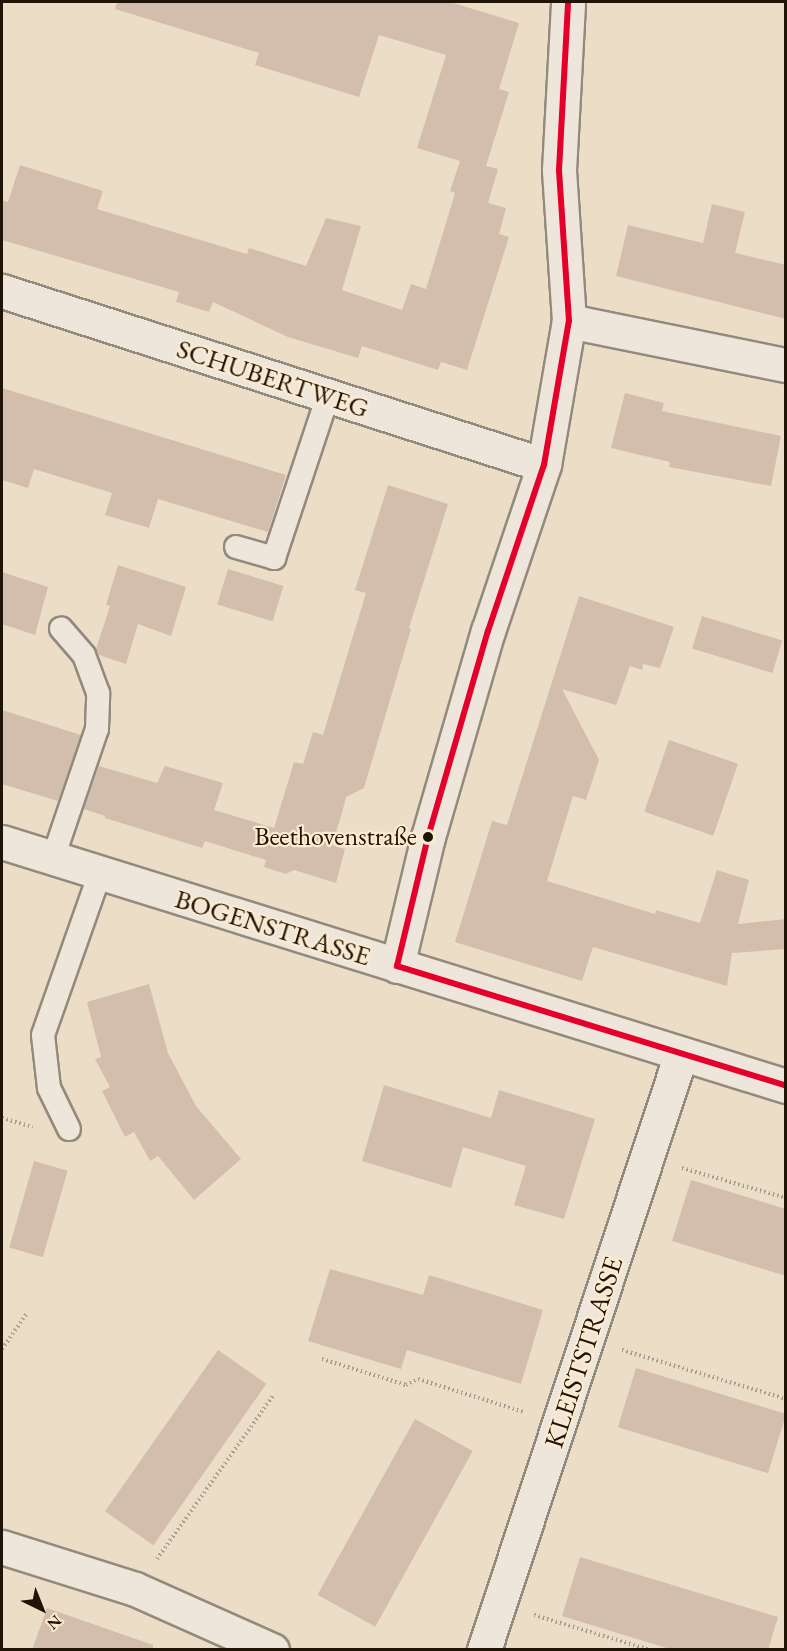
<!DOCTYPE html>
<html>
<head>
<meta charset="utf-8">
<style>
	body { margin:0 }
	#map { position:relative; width:787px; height:1651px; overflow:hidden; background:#ecddc7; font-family:"EB Garamond",serif }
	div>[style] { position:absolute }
	.building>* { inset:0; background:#d3bead; transform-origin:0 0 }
	.path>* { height:4px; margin-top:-2px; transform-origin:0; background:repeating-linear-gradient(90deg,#a59e95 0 1.5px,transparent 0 4.5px) }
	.roads { filter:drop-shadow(2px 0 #93897c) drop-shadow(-2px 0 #93897c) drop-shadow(0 2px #93897c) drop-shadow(0 -2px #93897c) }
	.service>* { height:22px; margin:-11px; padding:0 11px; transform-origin:11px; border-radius:11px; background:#eee6db }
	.minor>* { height:33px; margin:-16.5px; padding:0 16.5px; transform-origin:16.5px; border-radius:16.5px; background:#eee6db }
	.bus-1>* { height:6px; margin:-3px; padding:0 3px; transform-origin:3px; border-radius:3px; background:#e4002b }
	.dots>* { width:16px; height:16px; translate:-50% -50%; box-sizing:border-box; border:3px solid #fcebd1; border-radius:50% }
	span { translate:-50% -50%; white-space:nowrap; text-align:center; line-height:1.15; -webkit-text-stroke:4.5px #fcebd1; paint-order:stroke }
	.bus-label { font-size:26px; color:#1f1406 }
	.right { translate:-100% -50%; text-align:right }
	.street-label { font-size:27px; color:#1f1406 }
	.frame { position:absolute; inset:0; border:3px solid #1f1406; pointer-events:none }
	.north { position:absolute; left:12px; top:1579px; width:60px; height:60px; -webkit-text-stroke:4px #fcebd1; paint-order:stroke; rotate:137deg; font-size:16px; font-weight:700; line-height:24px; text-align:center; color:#1f1406 }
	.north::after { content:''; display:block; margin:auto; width:21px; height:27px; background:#1f1406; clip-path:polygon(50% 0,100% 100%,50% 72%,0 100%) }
</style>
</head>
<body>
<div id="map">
	<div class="building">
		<div style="clip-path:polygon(117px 2px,450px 2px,519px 23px,499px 89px,509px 92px,486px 166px,498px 169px,488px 203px,506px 208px,499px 234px,509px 237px,467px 370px,441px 362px,438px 370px,362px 346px,358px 358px,288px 337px,213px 302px,209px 312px,176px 302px,179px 292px,2px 240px,2px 200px,8px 202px,20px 165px,103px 191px,97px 209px,247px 254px,249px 248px,306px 266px,326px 218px,361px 226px,342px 290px,402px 310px,411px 284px,426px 289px,455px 193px,450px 191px,460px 161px,417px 148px,446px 55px,379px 35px,359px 97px,255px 65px,259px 53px,115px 9px)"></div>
		<div style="clip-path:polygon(712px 204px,745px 212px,735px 253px,786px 265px,786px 319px,616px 276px,628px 225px,703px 243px)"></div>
		<div style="clip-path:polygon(2px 388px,286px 475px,268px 532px,158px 499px,149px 528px,105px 515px,112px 493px,34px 469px,28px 488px,2px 480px)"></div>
		<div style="clip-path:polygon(625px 393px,664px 403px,662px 411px,781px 436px,771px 486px,669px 467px,670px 462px,611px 448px)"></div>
		<div style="clip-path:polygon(388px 485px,448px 504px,409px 628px,411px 629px,364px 788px,346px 797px,342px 813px,332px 845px,345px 849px,336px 883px,294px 870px,286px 874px,264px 867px,266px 860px,205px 841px,202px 848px,105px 818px,105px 816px,84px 809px,99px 766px,157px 783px,165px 766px,223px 783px,214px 810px,274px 828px,294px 762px,303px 764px,313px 732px,323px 735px,366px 593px,355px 590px)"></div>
		<div style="clip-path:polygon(118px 565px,186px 587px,171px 636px,138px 624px,126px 664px,99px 655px,96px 649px,110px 606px,106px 605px)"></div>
		<div style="left:228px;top:569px;width:58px;height:37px;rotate:17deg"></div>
		<div style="clip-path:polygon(2px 572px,48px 587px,35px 635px,2px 624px)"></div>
		<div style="clip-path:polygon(579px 596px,674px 627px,660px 668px,643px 664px,642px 670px,630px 666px,616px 705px,562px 689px,599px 760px,586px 800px,573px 796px,547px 881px,655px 914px,656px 910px,700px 923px,717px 870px,749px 880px,738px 924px,786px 919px,786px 949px,732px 953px,727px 986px,593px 947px,582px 981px,455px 942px,492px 821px,507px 825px)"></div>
		<div style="left:702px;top:616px;width:84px;height:34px;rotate:17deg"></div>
		<div style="clip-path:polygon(2px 710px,81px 735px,58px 801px,2px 784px)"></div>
		<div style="left:669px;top:740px;width:73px;height:76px;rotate:19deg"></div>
		<div style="clip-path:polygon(149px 984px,168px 1053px,196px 1106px,241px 1159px,194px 1200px,158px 1156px,150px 1161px,134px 1132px,125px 1137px,102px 1091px,110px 1087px,95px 1059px,101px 1057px,87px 1002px)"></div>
		<div style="clip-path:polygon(384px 1085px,491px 1118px,499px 1090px,595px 1119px,564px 1219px,514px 1205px,526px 1166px,463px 1147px,451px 1188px,362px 1161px)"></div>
		<div style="left:34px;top:1161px;width:35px;height:90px;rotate:16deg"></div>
		<div style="clip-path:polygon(691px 1180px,786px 1209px,786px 1276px,672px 1241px)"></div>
		<div style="clip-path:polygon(330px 1269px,423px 1295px,429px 1275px,543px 1310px,521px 1384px,407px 1350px,401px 1369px,308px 1341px)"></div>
		<div style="left:218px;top:1350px;width:59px;height:197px;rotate:35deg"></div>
		<div style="left:636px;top:1368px;width:157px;height:62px;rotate:17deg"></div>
		<div style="left:415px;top:1419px;width:66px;height:201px;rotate:29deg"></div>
		<div style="clip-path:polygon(580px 1557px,778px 1617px,768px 1650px,673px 1650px,562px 1616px)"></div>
		<div style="clip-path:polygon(47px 1608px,153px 1645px,153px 1650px,32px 1650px)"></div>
	</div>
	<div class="path">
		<div style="left:2px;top:1118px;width:32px;rotate:16deg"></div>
		<div style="left:682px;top:1168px;width:108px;rotate:16.1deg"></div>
		<div style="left:2px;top:1349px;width:44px;rotate:-55.2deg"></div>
		<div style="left:622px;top:1350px;width:171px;rotate:16.6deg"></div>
		<div style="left:322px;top:1359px;width:88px;rotate:17.2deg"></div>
		<div style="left:406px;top:1385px;width:13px;rotate:-27deg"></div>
		<div style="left:418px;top:1379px;width:111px;rotate:17.3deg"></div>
		<div style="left:157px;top:1559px;width:200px;rotate:-54.6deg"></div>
		<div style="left:534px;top:1615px;width:122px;rotate:16.7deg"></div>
	</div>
	<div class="roads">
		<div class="service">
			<div style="left:236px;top:547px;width:40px;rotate:16deg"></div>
			<div style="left:274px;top:558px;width:171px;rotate:-71.6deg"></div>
			<div style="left:53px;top:858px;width:136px;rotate:-71.2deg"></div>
			<div style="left:97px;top:729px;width:36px;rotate:-88deg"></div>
			<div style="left:98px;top:693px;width:40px;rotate:-110.2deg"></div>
			<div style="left:84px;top:655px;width:35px;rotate:-131deg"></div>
			<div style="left:69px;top:1129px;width:46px;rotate:-116deg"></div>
			<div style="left:49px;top:1088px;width:53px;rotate:-96.5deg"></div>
			<div style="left:43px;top:1035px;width:172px;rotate:-70.6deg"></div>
		</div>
		<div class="minor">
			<div style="left:2px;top:291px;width:569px;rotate:17.8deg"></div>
			<div style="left:569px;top:321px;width:221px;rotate:11.5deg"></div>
			<div style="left:2px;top:842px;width:821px;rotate:17.29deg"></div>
			<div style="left:397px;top:966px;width:133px;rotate:-76.5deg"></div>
			<div style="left:428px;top:837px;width:215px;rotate:-73.8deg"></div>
			<div style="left:488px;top:631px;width:175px;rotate:-71.4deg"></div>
			<div style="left:544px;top:465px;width:146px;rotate:-80.2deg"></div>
			<div style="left:569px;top:321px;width:151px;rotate:-93.8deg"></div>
			<div style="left:559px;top:170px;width:168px;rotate:-86.9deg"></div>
			<div style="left:2px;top:1547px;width:139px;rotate:17.5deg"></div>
			<div style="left:135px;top:1589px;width:150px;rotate:24deg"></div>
			<div style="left:484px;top:1650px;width:628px;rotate:-71.71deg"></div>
		</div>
	</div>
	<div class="bus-1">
		<div style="left:397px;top:966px;width:133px;rotate:-76.5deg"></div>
		<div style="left:428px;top:837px;width:215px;rotate:-73.8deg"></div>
		<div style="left:488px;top:631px;width:175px;rotate:-71.4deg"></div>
		<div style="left:544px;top:465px;width:146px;rotate:-80.2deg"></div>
		<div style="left:569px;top:321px;width:151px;rotate:-93.8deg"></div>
		<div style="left:559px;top:170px;width:168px;rotate:-86.9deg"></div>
		<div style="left:397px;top:966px;width:407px;rotate:17.1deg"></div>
	</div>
	<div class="dots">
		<div style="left:428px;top:837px;background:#1f1406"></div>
	</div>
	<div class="bus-label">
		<span class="right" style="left:417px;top:837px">Beethovenstraße</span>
	</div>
	<div class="street-label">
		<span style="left:273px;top:378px;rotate:18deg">SCHUBERTWEG</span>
		<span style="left:273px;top:927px;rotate:17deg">BOGENSTRASSE</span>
		<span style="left:583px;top:1352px;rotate:-72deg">KLEISTSTRASSE</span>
	</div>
	<div class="frame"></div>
	<div class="north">N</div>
</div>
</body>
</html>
